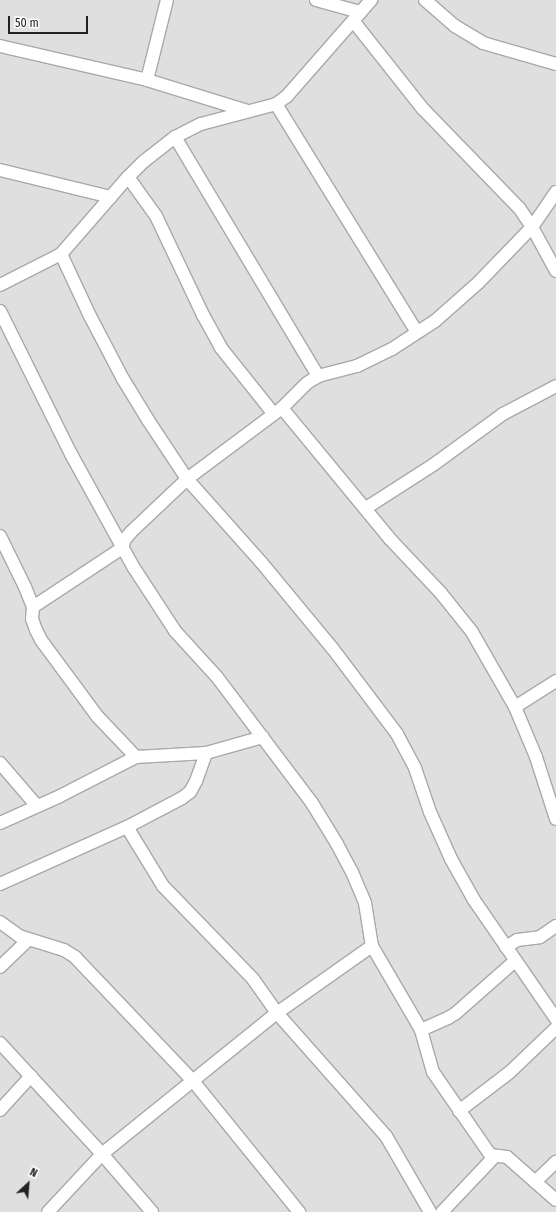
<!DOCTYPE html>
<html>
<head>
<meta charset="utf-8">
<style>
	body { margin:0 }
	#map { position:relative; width:556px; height:1212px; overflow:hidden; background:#f2efe9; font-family:"Fira Sans Condensed",sans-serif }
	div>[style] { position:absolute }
	.residential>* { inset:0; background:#e0dfdf; transform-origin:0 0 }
	.roads { filter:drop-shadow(1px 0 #a9a9a9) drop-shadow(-1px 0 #a9a9a9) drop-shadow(0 1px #a9a9a9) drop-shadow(0 -1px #a9a9a9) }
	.minor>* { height:12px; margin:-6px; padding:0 6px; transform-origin:6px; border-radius:6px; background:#fff }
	span { translate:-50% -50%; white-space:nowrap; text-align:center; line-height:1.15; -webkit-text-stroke:4px #fff; paint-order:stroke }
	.north { position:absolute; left:8px; top:1164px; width:40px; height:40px; -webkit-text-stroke:3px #fff; paint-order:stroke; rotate:26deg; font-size:11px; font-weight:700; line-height:16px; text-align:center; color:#222 }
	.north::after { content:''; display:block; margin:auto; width:14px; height:18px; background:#222; clip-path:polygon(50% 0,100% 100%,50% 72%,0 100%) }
	.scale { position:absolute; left:8px; top:16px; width:80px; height:18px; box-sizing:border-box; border:2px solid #222; border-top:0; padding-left:5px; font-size:12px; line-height:14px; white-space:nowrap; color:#222; -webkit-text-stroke:3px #fff; paint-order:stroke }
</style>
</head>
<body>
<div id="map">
	<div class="residential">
		<div style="left:0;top:0;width:556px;height:1212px"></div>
	</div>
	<div class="roads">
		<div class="minor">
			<div style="left:316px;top:0;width:46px;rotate:15.3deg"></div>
			<div style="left:425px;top:0;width:40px;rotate:41deg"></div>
			<div style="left:455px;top:26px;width:33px;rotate:31deg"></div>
			<div style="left:483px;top:43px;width:76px;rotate:16deg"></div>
			<div style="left:0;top:46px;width:151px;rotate:13deg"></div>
			<div style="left:147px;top:80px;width:106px;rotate:17.1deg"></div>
			<div style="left:147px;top:80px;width:82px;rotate:-76deg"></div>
			<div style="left:276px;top:104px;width:268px;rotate:58.3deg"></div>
			<div style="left:175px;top:137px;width:279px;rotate:59.1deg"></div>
			<div style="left:0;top:170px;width:114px;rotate:13.7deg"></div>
			<div style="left:128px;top:177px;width:48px;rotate:54.3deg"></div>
			<div style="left:156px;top:216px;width:110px;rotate:64.6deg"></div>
			<div style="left:203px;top:315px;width:38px;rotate:61deg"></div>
			<div style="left:221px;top:348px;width:83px;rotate:51.3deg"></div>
			<div style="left:556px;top:192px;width:42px;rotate:124.4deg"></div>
			<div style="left:532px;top:227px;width:50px;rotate:61.4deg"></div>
			<div style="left:61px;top:254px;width:66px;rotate:65deg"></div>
			<div style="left:89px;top:314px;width:73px;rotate:62.4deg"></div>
			<div style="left:123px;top:379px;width:48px;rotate:58.6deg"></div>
			<div style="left:148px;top:420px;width:71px;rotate:56.5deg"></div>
			<div style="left:187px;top:479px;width:111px;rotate:48.3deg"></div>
			<div style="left:261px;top:562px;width:113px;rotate:50.4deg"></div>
			<div style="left:333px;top:649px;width:106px;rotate:53deg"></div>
			<div style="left:397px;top:734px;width:38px;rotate:62deg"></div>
			<div style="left:415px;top:768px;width:46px;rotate:71.2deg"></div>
			<div style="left:430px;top:812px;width:51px;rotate:65.9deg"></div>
			<div style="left:451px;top:859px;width:47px;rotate:60.7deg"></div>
			<div style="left:474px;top:900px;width:145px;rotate:55.4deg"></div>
			<div style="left:0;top:285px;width:68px;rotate:-26.9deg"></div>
			<div style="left:61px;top:254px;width:102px;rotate:-49deg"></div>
			<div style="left:128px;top:177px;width:21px;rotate:-45deg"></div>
			<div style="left:143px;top:162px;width:41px;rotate:-38deg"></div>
			<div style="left:175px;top:137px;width:29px;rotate:-27deg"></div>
			<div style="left:201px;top:124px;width:78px;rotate:-14.9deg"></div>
			<div style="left:276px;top:104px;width:14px;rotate:-36deg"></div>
			<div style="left:287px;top:96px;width:128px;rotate:-48.8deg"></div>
			<div style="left:0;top:311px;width:160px;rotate:63.6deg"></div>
			<div style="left:71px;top:454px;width:130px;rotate:61.1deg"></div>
			<div style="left:134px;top:568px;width:75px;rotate:56.9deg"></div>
			<div style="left:175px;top:631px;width:62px;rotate:47.6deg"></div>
			<div style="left:217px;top:677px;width:158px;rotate:53deg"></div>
			<div style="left:312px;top:803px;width:48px;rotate:58.6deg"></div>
			<div style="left:337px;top:844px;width:32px;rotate:62deg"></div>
			<div style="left:352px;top:872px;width:34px;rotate:67deg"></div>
			<div style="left:365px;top:903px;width:44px;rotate:80.8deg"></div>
			<div style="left:372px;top:946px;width:97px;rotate:59.7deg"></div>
			<div style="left:421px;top:1030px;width:44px;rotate:74.1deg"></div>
			<div style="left:433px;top:1072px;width:98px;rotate:55.3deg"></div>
			<div style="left:489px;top:1153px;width:3px;rotate:45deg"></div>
			<div style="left:491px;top:1155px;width:16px;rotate:7deg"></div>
			<div style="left:507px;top:1157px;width:65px;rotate:41.3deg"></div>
			<div style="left:282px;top:408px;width:170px;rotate:50.5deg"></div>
			<div style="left:390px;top:539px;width:73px;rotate:46.7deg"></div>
			<div style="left:440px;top:592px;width:51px;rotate:51.3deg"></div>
			<div style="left:472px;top:632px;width:86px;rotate:60.2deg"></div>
			<div style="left:515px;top:707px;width:54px;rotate:67.2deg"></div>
			<div style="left:536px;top:757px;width:65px;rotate:72.1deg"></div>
			<div style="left:366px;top:508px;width:80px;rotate:-32.7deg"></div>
			<div style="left:433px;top:465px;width:87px;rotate:-36.1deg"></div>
			<div style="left:503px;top:414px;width:60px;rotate:-27.8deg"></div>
			<div style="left:0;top:536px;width:57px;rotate:63.9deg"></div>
			<div style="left:25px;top:587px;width:22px;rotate:68deg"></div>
			<div style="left:33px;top:607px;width:12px;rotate:95deg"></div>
			<div style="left:32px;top:619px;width:12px;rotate:70deg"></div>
			<div style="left:36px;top:630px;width:11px;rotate:63deg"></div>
			<div style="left:41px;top:640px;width:94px;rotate:53.6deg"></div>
			<div style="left:97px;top:716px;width:57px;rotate:46.4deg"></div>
			<div style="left:33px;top:607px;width:107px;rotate:-33.5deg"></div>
			<div style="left:122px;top:548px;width:9px;rotate:-72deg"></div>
			<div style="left:125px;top:539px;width:9px;rotate:-49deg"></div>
			<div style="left:131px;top:532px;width:77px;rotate:-43.4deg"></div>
			<div style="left:187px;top:479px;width:119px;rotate:-36.8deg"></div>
			<div style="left:282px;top:408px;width:35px;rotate:-45deg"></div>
			<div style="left:307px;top:383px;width:13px;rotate:-32deg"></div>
			<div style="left:318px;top:376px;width:40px;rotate:-14.4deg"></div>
			<div style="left:357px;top:366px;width:39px;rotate:-26deg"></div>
			<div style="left:392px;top:349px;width:51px;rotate:-33.1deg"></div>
			<div style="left:435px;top:321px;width:57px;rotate:-41.5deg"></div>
			<div style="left:478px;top:283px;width:78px;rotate:-46deg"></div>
			<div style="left:532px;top:227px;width:23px;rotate:-124deg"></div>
			<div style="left:519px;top:208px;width:138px;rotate:-134.1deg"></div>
			<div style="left:423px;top:109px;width:111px;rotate:-128.4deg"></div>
			<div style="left:515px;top:707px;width:49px;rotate:-32.4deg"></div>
			<div style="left:0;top:763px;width:57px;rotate:49.3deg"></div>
			<div style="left:0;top:823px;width:66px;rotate:-24.2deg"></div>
			<div style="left:60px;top:796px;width:85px;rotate:-27.2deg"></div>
			<div style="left:136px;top:757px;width:70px;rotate:-3.3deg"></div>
			<div style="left:206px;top:753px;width:59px;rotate:-15.7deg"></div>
			<div style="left:127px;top:827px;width:62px;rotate:-27.8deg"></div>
			<div style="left:182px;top:798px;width:10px;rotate:-37deg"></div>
			<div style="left:190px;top:792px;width:13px;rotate:-61deg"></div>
			<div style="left:196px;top:781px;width:30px;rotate:-70deg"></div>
			<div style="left:0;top:884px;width:139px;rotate:-24.2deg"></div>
			<div style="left:127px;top:827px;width:69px;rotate:58.6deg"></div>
			<div style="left:163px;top:886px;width:129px;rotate:45.9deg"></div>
			<div style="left:253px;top:979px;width:42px;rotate:54.8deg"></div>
			<div style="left:277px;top:1013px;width:164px;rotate:48.5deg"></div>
			<div style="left:386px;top:1136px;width:88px;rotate:59.9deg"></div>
			<div style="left:0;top:922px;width:24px;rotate:36deg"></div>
			<div style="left:19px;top:936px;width:47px;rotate:17.3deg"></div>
			<div style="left:64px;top:950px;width:13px;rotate:32deg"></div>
			<div style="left:75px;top:957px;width:171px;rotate:46.4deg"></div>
			<div style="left:193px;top:1081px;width:169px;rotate:51deg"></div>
			<div style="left:506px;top:947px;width:13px;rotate:-32deg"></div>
			<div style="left:517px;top:940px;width:23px;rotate:-7deg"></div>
			<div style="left:540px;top:937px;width:19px;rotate:-35deg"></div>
			<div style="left:0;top:967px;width:40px;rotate:-44deg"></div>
			<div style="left:421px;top:1030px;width:30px;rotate:-24deg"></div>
			<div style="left:448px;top:1018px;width:9px;rotate:-32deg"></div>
			<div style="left:456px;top:1013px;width:79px;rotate:-41.4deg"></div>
			<div style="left:0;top:1043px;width:151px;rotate:47.4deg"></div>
			<div style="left:102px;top:1154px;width:77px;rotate:49.2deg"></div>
			<div style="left:0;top:1110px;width:46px;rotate:-47.6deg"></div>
			<div style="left:459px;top:1111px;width:64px;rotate:-37.4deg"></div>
			<div style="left:510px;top:1072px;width:64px;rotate:-43.7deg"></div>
			<div style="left:535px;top:1182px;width:29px;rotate:-44deg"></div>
			<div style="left:48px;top:1212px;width:79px;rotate:-47deg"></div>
			<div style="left:102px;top:1154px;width:225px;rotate:-38.9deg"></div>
			<div style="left:277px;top:1013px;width:116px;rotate:-35.2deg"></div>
			<div style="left:442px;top:1212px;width:77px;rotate:-46.6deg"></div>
		</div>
	</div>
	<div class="north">N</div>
	<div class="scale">50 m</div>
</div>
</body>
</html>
